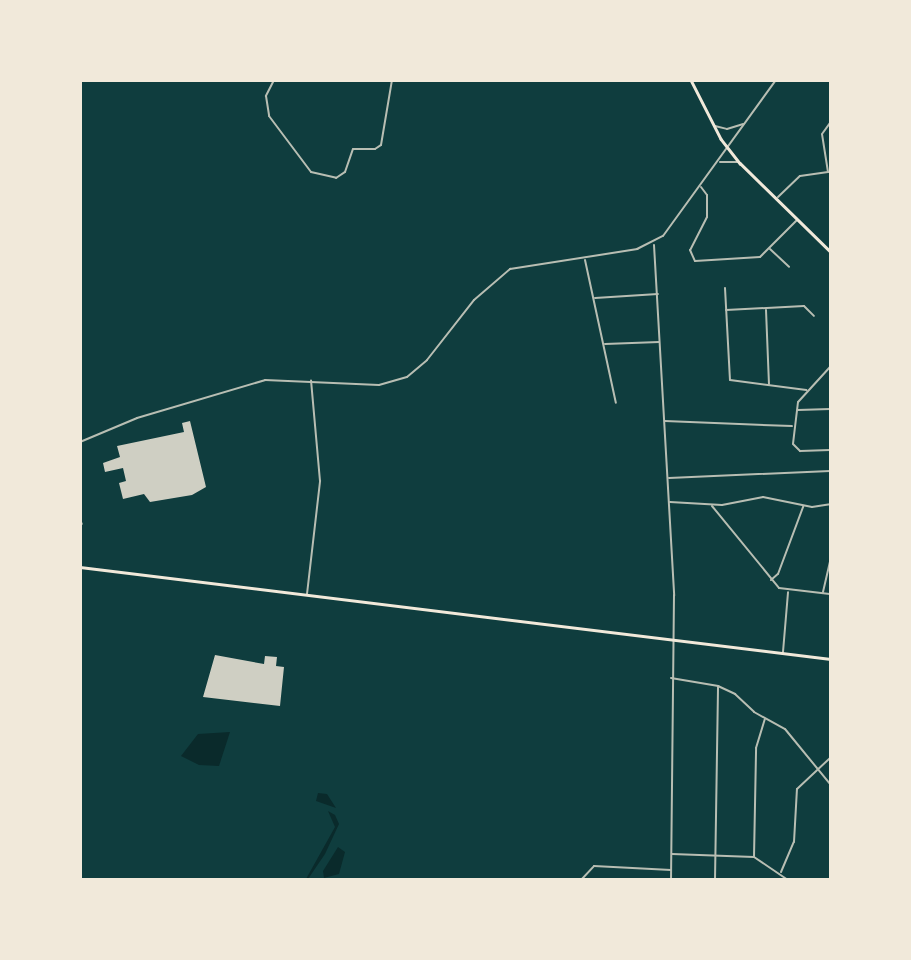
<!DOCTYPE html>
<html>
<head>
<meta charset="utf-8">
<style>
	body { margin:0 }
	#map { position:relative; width:911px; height:960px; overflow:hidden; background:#0f3d3e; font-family:"Crimson Pro",serif }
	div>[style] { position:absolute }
	.water>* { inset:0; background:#0a2a2b }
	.building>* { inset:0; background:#cfcfc3 }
	.service>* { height:1px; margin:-0.5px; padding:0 0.5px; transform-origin:0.5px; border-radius:0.5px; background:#b8beb3 }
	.minor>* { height:2px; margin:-1px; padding:0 1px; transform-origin:1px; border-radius:1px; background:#b8beb3 }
	.tertiary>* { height:2px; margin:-1px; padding:0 1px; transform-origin:1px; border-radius:1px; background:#b8beb3 }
	.primary>* { height:2.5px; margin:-1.25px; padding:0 1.25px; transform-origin:1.25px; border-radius:1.25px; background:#f1e9da }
	.trunk>* { height:2.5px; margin:-1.25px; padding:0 1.25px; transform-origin:1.25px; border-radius:1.25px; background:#f1e9da }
	span { translate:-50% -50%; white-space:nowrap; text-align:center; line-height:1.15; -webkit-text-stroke:5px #f1e9da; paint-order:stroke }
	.frame { position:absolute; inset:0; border:82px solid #f1e9da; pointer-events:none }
</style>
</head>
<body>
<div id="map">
	<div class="water">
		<div style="clip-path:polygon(230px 732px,219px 766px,199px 765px,181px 756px,198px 734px)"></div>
		<div style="clip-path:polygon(318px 793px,327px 794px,336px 808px,316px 801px)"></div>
		<div style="clip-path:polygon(328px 811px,335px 815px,339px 824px,325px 854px,308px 879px,306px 879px,335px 827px)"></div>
		<div style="clip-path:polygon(338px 847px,345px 852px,339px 874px,324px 878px,323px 871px)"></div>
	</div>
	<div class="building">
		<div style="clip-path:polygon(190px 421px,206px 487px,192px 495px,150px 502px,144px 494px,123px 499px,119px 483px,126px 481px,123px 468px,105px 472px,103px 463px,120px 457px,117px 446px,184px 432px,182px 423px)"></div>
		<div style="clip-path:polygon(215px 655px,264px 664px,265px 656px,277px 657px,276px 666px,284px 667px,280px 706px,203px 697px)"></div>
	</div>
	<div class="service">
		<div style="left:80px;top:480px;width:6px;rotate:90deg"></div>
		<div style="left:80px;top:519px;width:5px;rotate:68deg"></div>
	</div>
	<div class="minor">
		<div style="left:274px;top:80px;width:18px;rotate:117deg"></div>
		<div style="left:266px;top:96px;width:20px;rotate:81deg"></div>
		<div style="left:269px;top:116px;width:70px;rotate:53.1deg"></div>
		<div style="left:311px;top:172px;width:26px;rotate:13deg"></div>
		<div style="left:336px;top:178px;width:11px;rotate:-34deg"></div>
		<div style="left:345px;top:172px;width:24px;rotate:-71deg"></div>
		<div style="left:353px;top:149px;width:22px"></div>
		<div style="left:375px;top:149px;width:7px;rotate:-34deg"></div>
		<div style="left:381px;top:145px;width:66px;rotate:-80.4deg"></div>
		<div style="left:828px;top:172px;width:38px;rotate:-99deg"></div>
		<div style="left:822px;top:134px;width:14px;rotate:-54deg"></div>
		<div style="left:701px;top:187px;width:10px;rotate:53deg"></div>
		<div style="left:707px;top:195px;width:22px;rotate:90deg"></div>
		<div style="left:707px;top:217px;width:37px;rotate:117deg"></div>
		<div style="left:690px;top:250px;width:12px;rotate:66deg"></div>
		<div style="left:695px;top:261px;width:65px;rotate:-3.5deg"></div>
		<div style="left:760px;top:257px;width:52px;rotate:-45deg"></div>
		<div style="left:770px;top:249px;width:26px;rotate:43deg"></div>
		<div style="left:585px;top:260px;width:146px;rotate:77.8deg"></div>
		<div style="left:725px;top:288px;width:92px;rotate:86.9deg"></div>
		<div style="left:730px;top:380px;width:77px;rotate:7.5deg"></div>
		<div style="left:595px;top:298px;width:63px;rotate:-3.6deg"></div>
		<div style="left:726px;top:310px;width:78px;rotate:-2.9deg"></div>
		<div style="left:804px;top:306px;width:14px;rotate:45deg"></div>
		<div style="left:766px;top:310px;width:74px;rotate:87.7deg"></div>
		<div style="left:605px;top:344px;width:54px;rotate:-2.1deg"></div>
		<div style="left:830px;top:367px;width:47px;rotate:132.4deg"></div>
		<div style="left:798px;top:402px;width:42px;rotate:96.8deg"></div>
		<div style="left:793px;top:444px;width:10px;rotate:45deg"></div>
		<div style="left:800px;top:451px;width:30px;rotate:-2deg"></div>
		<div style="left:798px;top:410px;width:32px;rotate:-2deg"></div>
		<div style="left:665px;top:421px;width:127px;rotate:2.3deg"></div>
		<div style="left:669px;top:478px;width:161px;rotate:-2.5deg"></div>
		<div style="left:670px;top:502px;width:52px;rotate:3.3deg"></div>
		<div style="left:722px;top:505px;width:42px;rotate:-11deg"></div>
		<div style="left:763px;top:497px;width:50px;rotate:11.5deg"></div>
		<div style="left:812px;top:507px;width:18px;rotate:-9deg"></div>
		<div style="left:712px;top:506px;width:106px;rotate:50.7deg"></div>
		<div style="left:779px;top:588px;width:51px;rotate:6.7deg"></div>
		<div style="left:771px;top:580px;width:9px;rotate:-41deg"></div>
		<div style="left:778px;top:574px;width:72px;rotate:-69.5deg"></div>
		<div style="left:823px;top:592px;width:31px;rotate:-77deg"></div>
		<div style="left:307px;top:594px;width:114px;rotate:-83.4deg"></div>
		<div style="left:320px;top:481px;width:101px;rotate:-95.1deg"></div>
		<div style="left:783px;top:652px;width:60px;rotate:-85.2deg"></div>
		<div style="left:671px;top:678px;width:48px;rotate:9.7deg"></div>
		<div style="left:718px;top:686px;width:19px;rotate:25deg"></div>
		<div style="left:735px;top:694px;width:26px;rotate:43deg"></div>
		<div style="left:754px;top:712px;width:35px;rotate:29deg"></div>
		<div style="left:785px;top:729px;width:71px;rotate:50.7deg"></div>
		<div style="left:672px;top:854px;width:82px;rotate:2.1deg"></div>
		<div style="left:754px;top:857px;width:41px;rotate:34.1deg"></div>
		<div style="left:754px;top:857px;width:109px;rotate:-88.9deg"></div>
		<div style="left:756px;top:748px;width:30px;rotate:-73deg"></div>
		<div style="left:781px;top:872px;width:33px;rotate:-67deg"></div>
		<div style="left:794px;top:842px;width:53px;rotate:-86.8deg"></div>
		<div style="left:797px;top:789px;width:45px;rotate:-43.2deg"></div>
		<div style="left:581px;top:880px;width:19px;rotate:-47deg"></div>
		<div style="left:594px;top:866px;width:77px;rotate:3deg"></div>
		<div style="left:715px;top:880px;width:194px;rotate:-89.1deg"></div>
	</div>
	<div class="tertiary">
		<div style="left:715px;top:126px;width:12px;rotate:14deg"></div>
		<div style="left:727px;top:129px;width:17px;rotate:-17deg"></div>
		<div style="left:720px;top:162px;width:18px"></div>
		<div style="left:778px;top:197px;width:30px;rotate:-44deg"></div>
		<div style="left:800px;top:176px;width:30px;rotate:-8deg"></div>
		<div style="left:654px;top:245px;width:351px;rotate:86.7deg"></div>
		<div style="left:674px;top:595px;width:285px;rotate:90.6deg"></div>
		<div style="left:80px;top:442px;width:62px;rotate:-22.8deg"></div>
		<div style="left:137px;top:418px;width:134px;rotate:-16.5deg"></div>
		<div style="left:265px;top:380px;width:114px;rotate:2.5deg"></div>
		<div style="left:379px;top:385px;width:29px;rotate:-16deg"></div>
		<div style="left:407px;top:377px;width:26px;rotate:-40deg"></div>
		<div style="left:427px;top:360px;width:76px;rotate:-51.9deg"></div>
		<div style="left:474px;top:300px;width:48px;rotate:-40.7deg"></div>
		<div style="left:510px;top:269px;width:129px;rotate:-8.9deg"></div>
		<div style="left:637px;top:249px;width:29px;rotate:-27deg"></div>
		<div style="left:663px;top:236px;width:193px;rotate:-54.1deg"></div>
	</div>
	<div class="primary">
		<div style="left:691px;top:80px;width:66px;rotate:63deg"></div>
		<div style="left:721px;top:139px;width:31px;rotate:52deg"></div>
		<div style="left:740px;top:163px;width:126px;rotate:44.4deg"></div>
	</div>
	<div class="trunk">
		<div style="left:80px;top:567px;width:756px;rotate:6.99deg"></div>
	</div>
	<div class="frame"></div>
</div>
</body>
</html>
